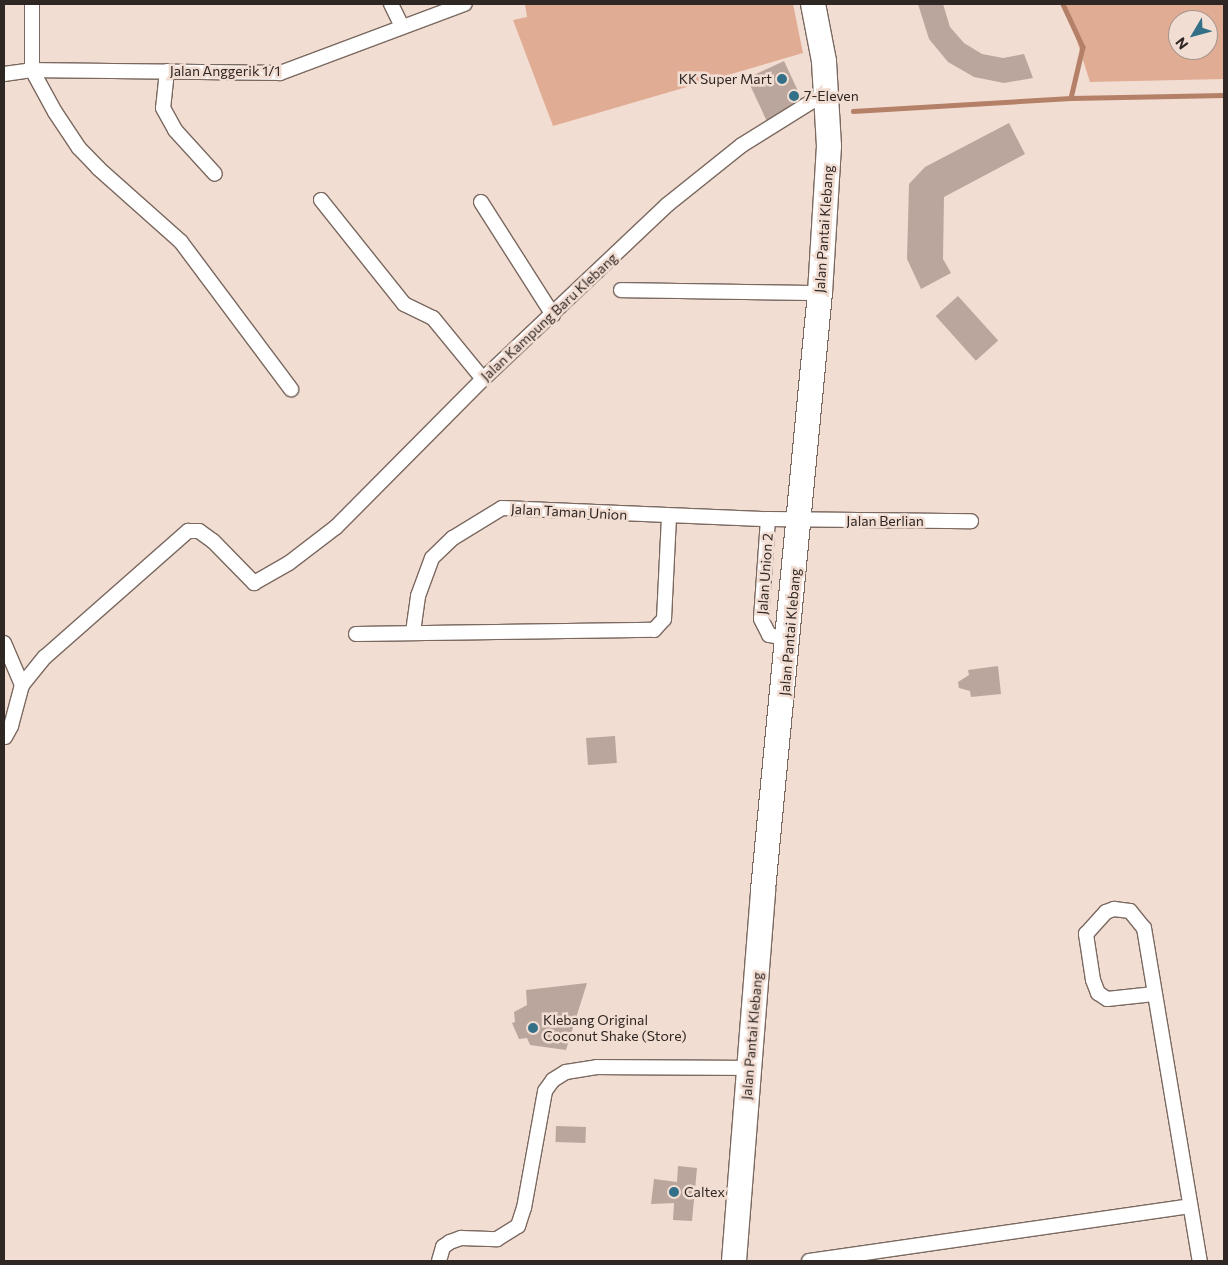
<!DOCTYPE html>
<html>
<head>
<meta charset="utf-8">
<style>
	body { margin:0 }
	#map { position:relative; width:1228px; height:1265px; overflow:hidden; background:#f2ddd3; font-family:Commissioner,sans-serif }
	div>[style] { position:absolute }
	.green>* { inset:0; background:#e1ac94 }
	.stream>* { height:4.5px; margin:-2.25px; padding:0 2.25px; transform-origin:2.25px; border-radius:2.25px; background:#b58068 }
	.building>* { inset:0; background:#baa69d; transform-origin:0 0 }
	.roads { filter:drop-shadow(1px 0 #7b6960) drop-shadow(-1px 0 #7b6960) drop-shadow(0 1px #7b6960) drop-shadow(0 -1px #7b6960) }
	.street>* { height:14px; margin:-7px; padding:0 7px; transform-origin:7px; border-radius:7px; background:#fff }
	.highway>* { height:24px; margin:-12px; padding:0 12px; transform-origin:12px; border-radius:12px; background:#fff }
	.dots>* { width:14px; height:14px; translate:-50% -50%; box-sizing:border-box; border:2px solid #f2ddd3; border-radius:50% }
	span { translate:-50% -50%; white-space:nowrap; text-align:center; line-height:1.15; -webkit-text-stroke:5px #f2ddd3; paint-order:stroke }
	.street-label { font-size:14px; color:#2f2723 }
	.poi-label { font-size:14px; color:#2f2723 }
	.right { translate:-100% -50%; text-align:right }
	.left { translate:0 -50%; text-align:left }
	.frame { position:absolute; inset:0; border:5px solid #2f2723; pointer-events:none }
	.north { position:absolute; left:1168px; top:10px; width:50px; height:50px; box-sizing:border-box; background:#f2ddd3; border:1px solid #a4948d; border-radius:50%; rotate:233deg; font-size:14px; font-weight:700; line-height:20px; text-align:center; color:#2f2723 }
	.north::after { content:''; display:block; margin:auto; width:18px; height:22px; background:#336f86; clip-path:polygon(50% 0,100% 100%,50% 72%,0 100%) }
</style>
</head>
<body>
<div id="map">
	<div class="green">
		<div style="clip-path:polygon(525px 4px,793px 4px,803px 53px,553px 126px,513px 20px,527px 17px)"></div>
		<div style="clip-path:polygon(evenodd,1065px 4px,1224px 4px,1224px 79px,1090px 82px,1065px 4px,1178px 20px,1208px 20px,1208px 50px,1178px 50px,1178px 20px)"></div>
	</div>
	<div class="stream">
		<div style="left:1063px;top:4px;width:47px;rotate:65.1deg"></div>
		<div style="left:1083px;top:47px;width:52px;rotate:103.2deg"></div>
		<div style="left:853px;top:111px;width:218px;rotate:-3.4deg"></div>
		<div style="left:1071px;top:98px;width:153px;rotate:-1.1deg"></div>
	</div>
	<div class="building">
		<div style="clip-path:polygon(918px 4px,943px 4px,950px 27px,964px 43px,982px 54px,1003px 58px,1024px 54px,1033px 78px,1004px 83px,974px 77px,948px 62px,929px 39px)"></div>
		<div style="left:784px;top:61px;width:47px;height:41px;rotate:65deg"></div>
		<div style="clip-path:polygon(1009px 123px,1025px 154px,944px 197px,943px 259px,951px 273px,921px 289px,907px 259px,909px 184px,925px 167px)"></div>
		<div style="left:958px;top:296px;width:60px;height:30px;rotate:48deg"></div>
		<div style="clip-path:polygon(998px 666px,1001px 694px,971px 697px,970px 691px,959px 688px,958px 682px,969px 675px,968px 670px)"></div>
		<div style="left:615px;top:736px;width:27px;height:29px;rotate:86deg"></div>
		<div style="clip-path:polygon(587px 983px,566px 1050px,530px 1045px,527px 1038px,519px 1039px,512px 1023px,515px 1022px,514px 1012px,527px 1005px,526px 990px)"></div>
		<div style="left:556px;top:1126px;width:30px;height:16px;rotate:2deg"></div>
		<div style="clip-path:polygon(678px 1166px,697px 1168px,692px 1221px,673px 1220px,674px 1203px,651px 1204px,654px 1179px,677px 1182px)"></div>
	</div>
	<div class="roads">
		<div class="street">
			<div style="left:32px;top:4px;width:66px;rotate:90deg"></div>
			<div style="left:32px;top:70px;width:48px;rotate:61.3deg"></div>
			<div style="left:55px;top:112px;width:43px;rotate:56.3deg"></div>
			<div style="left:79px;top:148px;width:28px;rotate:46deg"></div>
			<div style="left:98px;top:168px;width:111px;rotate:41.7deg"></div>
			<div style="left:181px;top:242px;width:184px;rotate:53.2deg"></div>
			<div style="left:391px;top:4px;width:25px;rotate:64deg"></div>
			<div style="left:167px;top:71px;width:37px;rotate:96deg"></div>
			<div style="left:163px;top:108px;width:25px;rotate:61deg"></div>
			<div style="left:175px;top:130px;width:59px;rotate:47.7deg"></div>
			<div style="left:4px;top:74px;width:28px;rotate:-8deg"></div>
			<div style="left:32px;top:70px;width:248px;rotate:0.7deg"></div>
			<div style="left:280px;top:73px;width:197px;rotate:-20.5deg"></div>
			<div style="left:321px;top:200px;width:133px;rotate:51.4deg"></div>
			<div style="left:404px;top:304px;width:32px;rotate:26deg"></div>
			<div style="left:433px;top:318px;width:79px;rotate:50.7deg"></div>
			<div style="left:481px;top:202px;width:134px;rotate:57.5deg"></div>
			<div style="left:621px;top:290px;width:199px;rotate:0.9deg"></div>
			<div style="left:768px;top:519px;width:100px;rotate:94deg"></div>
			<div style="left:761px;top:619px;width:18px;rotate:63deg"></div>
			<div style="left:769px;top:635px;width:20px;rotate:11deg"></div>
			<div style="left:413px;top:632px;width:36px;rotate:-82deg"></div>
			<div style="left:418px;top:596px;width:40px;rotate:-69.8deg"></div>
			<div style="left:432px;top:558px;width:29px;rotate:-44deg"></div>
			<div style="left:453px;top:538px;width:57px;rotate:-31.5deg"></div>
			<div style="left:502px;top:508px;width:266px;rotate:2.4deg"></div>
			<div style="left:768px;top:519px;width:203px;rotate:0.6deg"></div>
			<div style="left:356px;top:634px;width:298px;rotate:-0.8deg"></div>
			<div style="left:654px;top:630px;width:15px;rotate:-48deg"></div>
			<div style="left:664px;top:619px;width:103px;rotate:-87.2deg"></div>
			<div style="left:4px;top:643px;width:46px;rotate:66.8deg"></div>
			<div style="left:5px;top:737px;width:13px;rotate:-61deg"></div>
			<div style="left:11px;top:726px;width:42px;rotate:-75deg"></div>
			<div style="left:22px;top:685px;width:36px;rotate:-51deg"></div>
			<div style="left:45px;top:657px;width:191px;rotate:-41.4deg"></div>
			<div style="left:188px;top:531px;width:11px"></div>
			<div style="left:199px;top:531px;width:17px;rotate:36deg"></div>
			<div style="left:213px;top:541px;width:59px;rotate:45.7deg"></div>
			<div style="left:254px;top:583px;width:40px;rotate:-29.7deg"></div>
			<div style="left:289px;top:563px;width:59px;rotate:-37.5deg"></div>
			<div style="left:336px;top:527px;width:209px;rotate:-45.2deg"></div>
			<div style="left:483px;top:379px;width:253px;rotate:-43.4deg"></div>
			<div style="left:667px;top:205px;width:96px;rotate:-38.7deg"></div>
			<div style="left:742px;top:145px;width:100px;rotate:-31.9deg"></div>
			<div style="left:1154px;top:994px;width:47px;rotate:173.9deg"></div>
			<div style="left:1107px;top:999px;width:11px;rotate:-146deg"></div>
			<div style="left:1098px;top:993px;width:14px;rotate:-111deg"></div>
			<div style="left:1093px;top:980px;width:47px;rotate:-98.7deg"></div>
			<div style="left:1086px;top:934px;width:30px;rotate:-48deg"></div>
			<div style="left:1106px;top:912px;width:9px;rotate:-21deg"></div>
			<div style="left:1114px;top:909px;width:16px;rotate:7deg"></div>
			<div style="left:1130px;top:911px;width:22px;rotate:51deg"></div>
			<div style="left:1144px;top:928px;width:338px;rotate:80.5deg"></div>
			<div style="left:439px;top:1261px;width:15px;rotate:-74deg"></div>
			<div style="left:443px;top:1247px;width:9px;rotate:-36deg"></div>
			<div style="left:450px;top:1242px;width:12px;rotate:-20deg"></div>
			<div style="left:461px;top:1238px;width:36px;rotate:2deg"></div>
			<div style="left:497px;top:1239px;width:25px;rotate:-32deg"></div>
			<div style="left:518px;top:1226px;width:19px;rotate:-72deg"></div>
			<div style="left:524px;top:1208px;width:119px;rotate:-79.8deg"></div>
			<div style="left:545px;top:1091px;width:14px;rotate:-54deg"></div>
			<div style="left:553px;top:1080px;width:15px;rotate:-32deg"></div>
			<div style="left:566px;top:1072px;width:31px;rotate:-9deg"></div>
			<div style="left:597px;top:1067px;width:153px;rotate:0.4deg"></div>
			<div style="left:809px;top:1261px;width:385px;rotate:-8.2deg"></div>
		</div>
		<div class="highway">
			<div style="left:734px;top:1261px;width:372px;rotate:-85.5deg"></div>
			<div style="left:763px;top:890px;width:600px;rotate:-84.55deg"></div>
			<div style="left:820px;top:293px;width:147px;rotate:-86.5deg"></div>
			<div style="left:829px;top:146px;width:85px;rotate:-93.4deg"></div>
			<div style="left:824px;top:61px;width:58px;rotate:-100.9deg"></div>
		</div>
	</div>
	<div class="dots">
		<div style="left:782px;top:79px;background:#336f86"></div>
		<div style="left:794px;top:96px;background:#336f86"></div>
		<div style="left:533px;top:1028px;background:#336f86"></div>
		<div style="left:674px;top:1192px;background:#336f86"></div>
	</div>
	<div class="street-label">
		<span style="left:225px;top:71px">Jalan Anggerik 1/1</span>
		<span style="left:824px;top:229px;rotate:-86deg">Jalan Pantai Klebang</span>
		<span style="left:549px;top:317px;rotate:-43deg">Jalan Kampung Baru Klebang</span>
		<span style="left:569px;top:512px;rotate:3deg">Jalan Taman Union</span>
		<span style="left:885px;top:521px">Jalan Berlian</span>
		<span style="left:765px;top:574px;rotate:-86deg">Jalan Union 2</span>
		<span style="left:790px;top:632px;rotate:-85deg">Jalan Pantai Klebang</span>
		<span style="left:752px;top:1036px;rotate:-85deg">Jalan Pantai Klebang</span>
	</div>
	<div class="poi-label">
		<span class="right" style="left:772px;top:79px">KK Super Mart</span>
		<span class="left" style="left:804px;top:96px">7-Eleven</span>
		<span class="left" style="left:543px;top:1028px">Klebang Original<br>Coconut Shake (Store)</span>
		<span class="left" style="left:684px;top:1192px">Caltex</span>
	</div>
	<div class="frame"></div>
	<div class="north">N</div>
</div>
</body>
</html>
